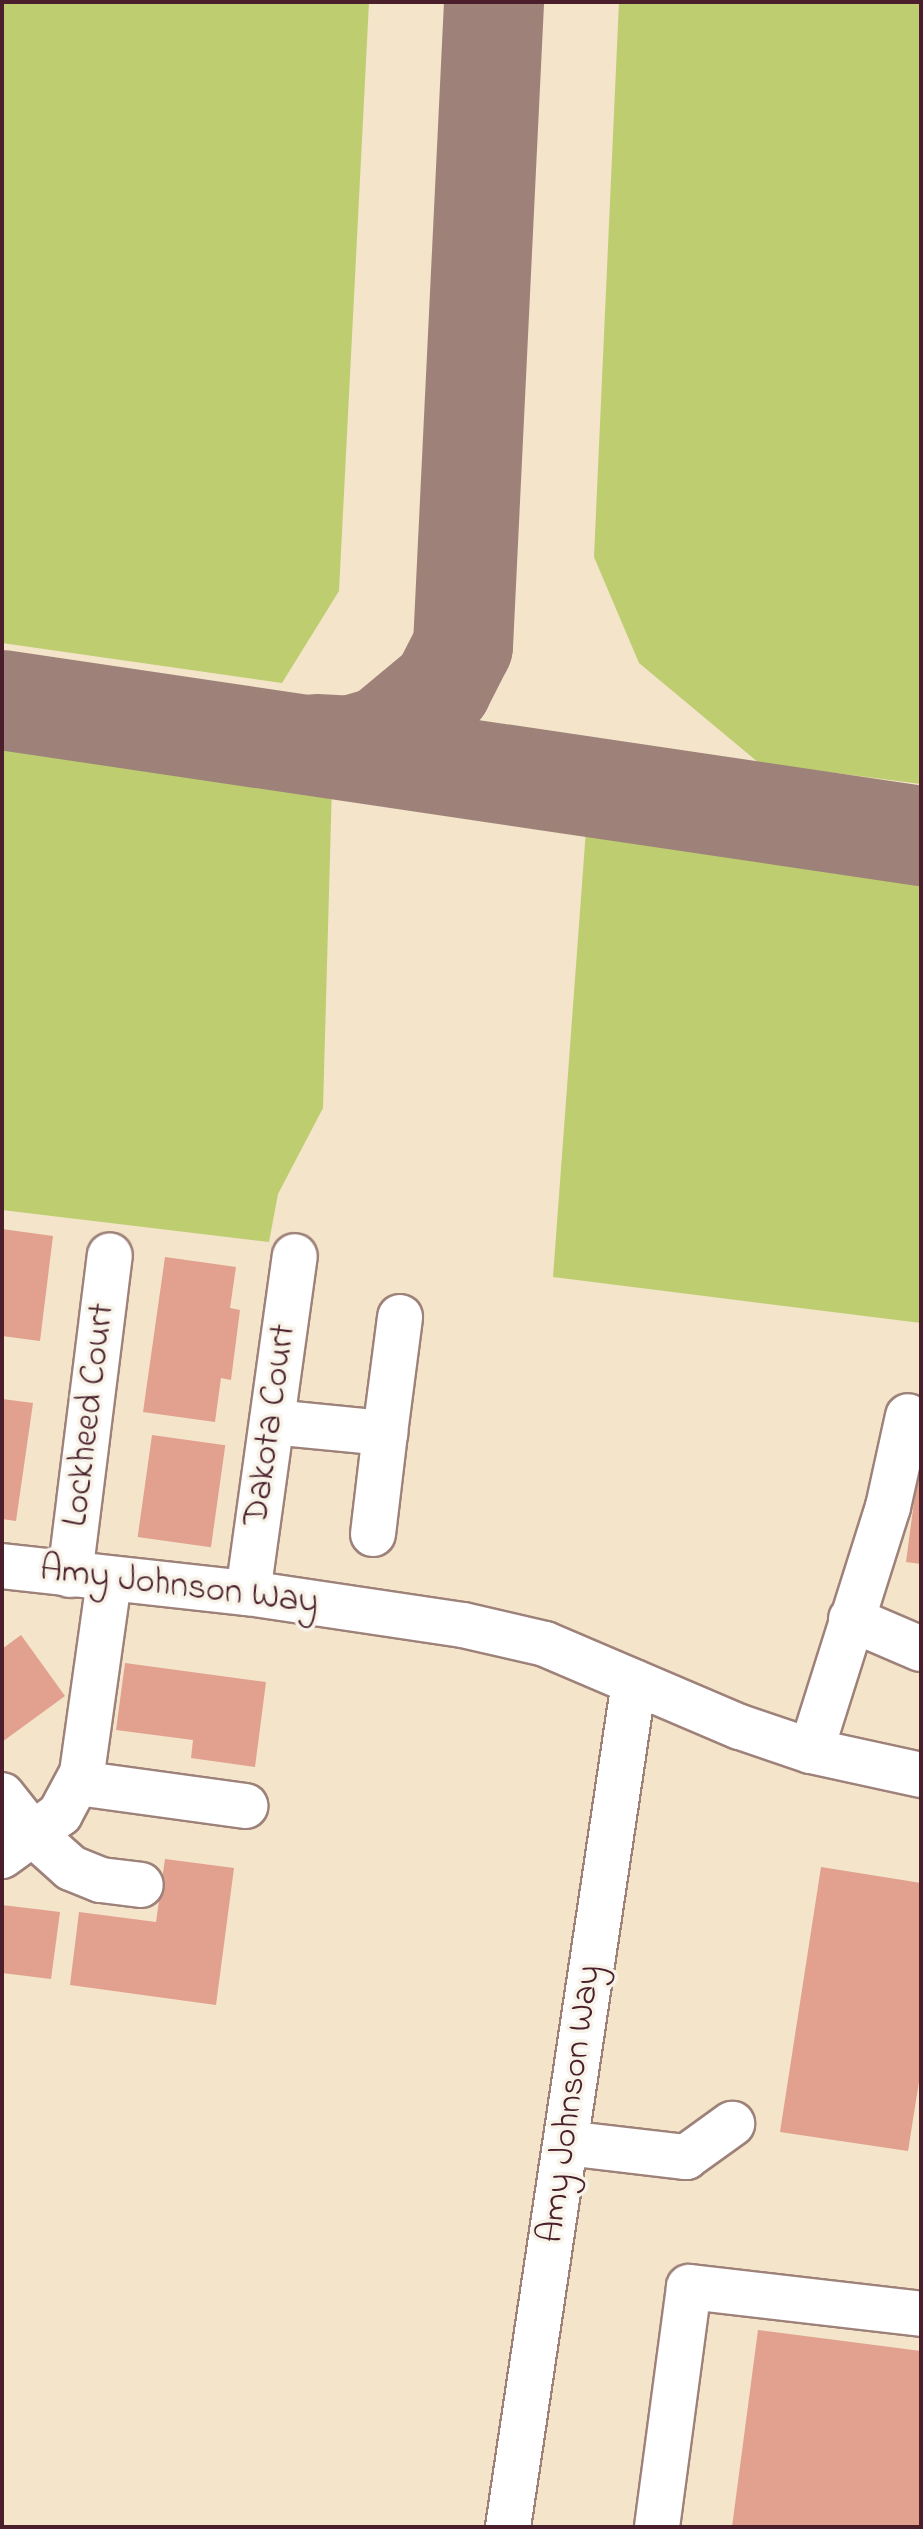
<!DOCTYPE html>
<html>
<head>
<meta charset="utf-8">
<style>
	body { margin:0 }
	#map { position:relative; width:923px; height:2529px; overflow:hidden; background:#f3e4ca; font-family:"Indie Flower",sans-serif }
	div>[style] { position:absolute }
	.green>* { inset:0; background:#becd70 }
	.taxiway>* { height:100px; margin:-50px; padding:0 50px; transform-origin:50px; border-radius:50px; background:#9e827a }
	.building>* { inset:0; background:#e2a08f; transform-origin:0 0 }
	.roads { filter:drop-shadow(2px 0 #9e827a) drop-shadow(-2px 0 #9e827a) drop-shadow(0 2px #9e827a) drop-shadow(0 -2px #9e827a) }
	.minor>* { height:44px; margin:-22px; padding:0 22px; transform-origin:22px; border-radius:22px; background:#fff }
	span { translate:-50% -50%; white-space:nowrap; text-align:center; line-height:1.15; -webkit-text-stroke:7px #f7f3e8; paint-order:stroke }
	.street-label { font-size:36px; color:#4a1f2b }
	.frame { position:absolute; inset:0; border:4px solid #4a1f2b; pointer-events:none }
</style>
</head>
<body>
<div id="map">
	<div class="green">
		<div style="clip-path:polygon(2px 2px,369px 2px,339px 591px,282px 683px,2px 643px)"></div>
		<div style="clip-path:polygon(619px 2px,921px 2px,921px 784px,759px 763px,639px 663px,594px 557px)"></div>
		<div style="clip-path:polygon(2px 739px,332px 784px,323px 1108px,278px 1194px,269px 1242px,2px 1210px)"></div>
		<div style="clip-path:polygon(586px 830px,921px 879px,921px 1323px,553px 1277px)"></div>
	</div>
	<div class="taxiway">
		<div style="left:2px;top:700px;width:929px;rotate:8.42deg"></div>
		<div style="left:316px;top:744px;width:33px;rotate:3deg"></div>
		<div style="left:349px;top:746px;width:35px;rotate:-16deg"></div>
		<div style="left:383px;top:736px;width:77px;rotate:-39.7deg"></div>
		<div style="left:442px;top:687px;width:46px;rotate:-62.9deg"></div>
		<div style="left:463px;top:646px;width:645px;rotate:-87.24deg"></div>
	</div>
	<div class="building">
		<div style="clip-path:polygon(2px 1229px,53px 1236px,40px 1341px,2px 1336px)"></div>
		<div style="clip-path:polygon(165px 1257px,236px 1267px,230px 1308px,240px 1310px,231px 1380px,221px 1378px,215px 1422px,143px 1412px)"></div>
		<div style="clip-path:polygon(2px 1399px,33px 1403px,16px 1521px,2px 1519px)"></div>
		<div style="left:152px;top:1435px;width:74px;height:103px;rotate:8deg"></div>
		<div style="clip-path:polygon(919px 1464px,921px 1464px,921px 1564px,906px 1562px)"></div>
		<div style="clip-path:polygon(21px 1635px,65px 1696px,2px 1742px,2px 1649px)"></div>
		<div style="clip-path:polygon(125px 1663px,266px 1682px,255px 1767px,191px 1758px,193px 1740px,116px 1730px)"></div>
		<div style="clip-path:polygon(165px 1859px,234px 1868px,216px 2005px,70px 1985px,79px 1912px,156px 1922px)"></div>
		<div style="clip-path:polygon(821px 1867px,921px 1883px,921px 2069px,908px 2151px,780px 2132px)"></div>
		<div style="clip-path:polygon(2px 1905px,60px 1912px,51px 1979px,2px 1973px)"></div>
		<div style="clip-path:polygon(758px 2330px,921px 2351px,921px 2527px,732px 2527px)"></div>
	</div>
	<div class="roads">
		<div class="minor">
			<div style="left:272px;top:1422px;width:114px;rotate:5.6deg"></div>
			<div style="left:385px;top:1433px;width:117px;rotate:-82.6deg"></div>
			<div style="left:373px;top:1534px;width:102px;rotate:-83.2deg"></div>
			<div style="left:2px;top:1566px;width:247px;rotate:6.3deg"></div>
			<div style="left:248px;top:1593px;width:217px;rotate:8.5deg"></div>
			<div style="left:463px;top:1625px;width:84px;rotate:13deg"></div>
			<div style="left:545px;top:1644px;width:212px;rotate:23.1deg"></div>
			<div style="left:740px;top:1727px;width:75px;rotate:18.7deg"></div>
			<div style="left:811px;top:1751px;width:113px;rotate:12.3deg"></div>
			<div style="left:70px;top:1575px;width:322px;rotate:-82.9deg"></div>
			<div style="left:248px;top:1593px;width:340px;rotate:-82.1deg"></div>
			<div style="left:851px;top:1619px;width:76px;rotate:23.2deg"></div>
			<div style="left:811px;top:1751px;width:256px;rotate:-72.5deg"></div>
			<div style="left:888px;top:1507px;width:93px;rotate:-77.6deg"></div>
			<div style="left:78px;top:1783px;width:169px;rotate:7.8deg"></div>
			<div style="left:2px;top:1795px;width:50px;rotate:51.5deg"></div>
			<div style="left:33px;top:1834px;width:51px;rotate:41.8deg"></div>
			<div style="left:71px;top:1868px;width:32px;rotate:22deg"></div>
			<div style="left:101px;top:1880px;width:40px;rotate:7.1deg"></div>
			<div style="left:2px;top:1856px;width:72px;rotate:-35.9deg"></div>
			<div style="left:60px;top:1814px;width:47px;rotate:-61.8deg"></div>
			<div style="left:82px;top:1773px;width:194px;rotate:-82deg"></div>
			<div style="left:566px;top:2143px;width:121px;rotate:6.7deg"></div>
			<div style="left:686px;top:2157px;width:57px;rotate:-35.7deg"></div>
			<div style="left:508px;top:2527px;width:854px;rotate:-81.52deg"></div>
			<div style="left:657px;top:2527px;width:242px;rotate:-82.4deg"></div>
			<div style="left:689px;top:2287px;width:234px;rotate:6.6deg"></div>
		</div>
	</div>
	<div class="street-label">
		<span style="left:90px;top:1415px;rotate:-83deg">Lockheed Court</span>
		<span style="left:271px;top:1425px;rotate:-82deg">Dakota Court</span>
		<span style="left:179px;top:1587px;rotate:7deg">Amy Johnson Way</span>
		<span style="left:571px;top:2104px;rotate:-82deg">Amy Johnson Way</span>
	</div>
	<div class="frame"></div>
</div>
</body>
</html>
